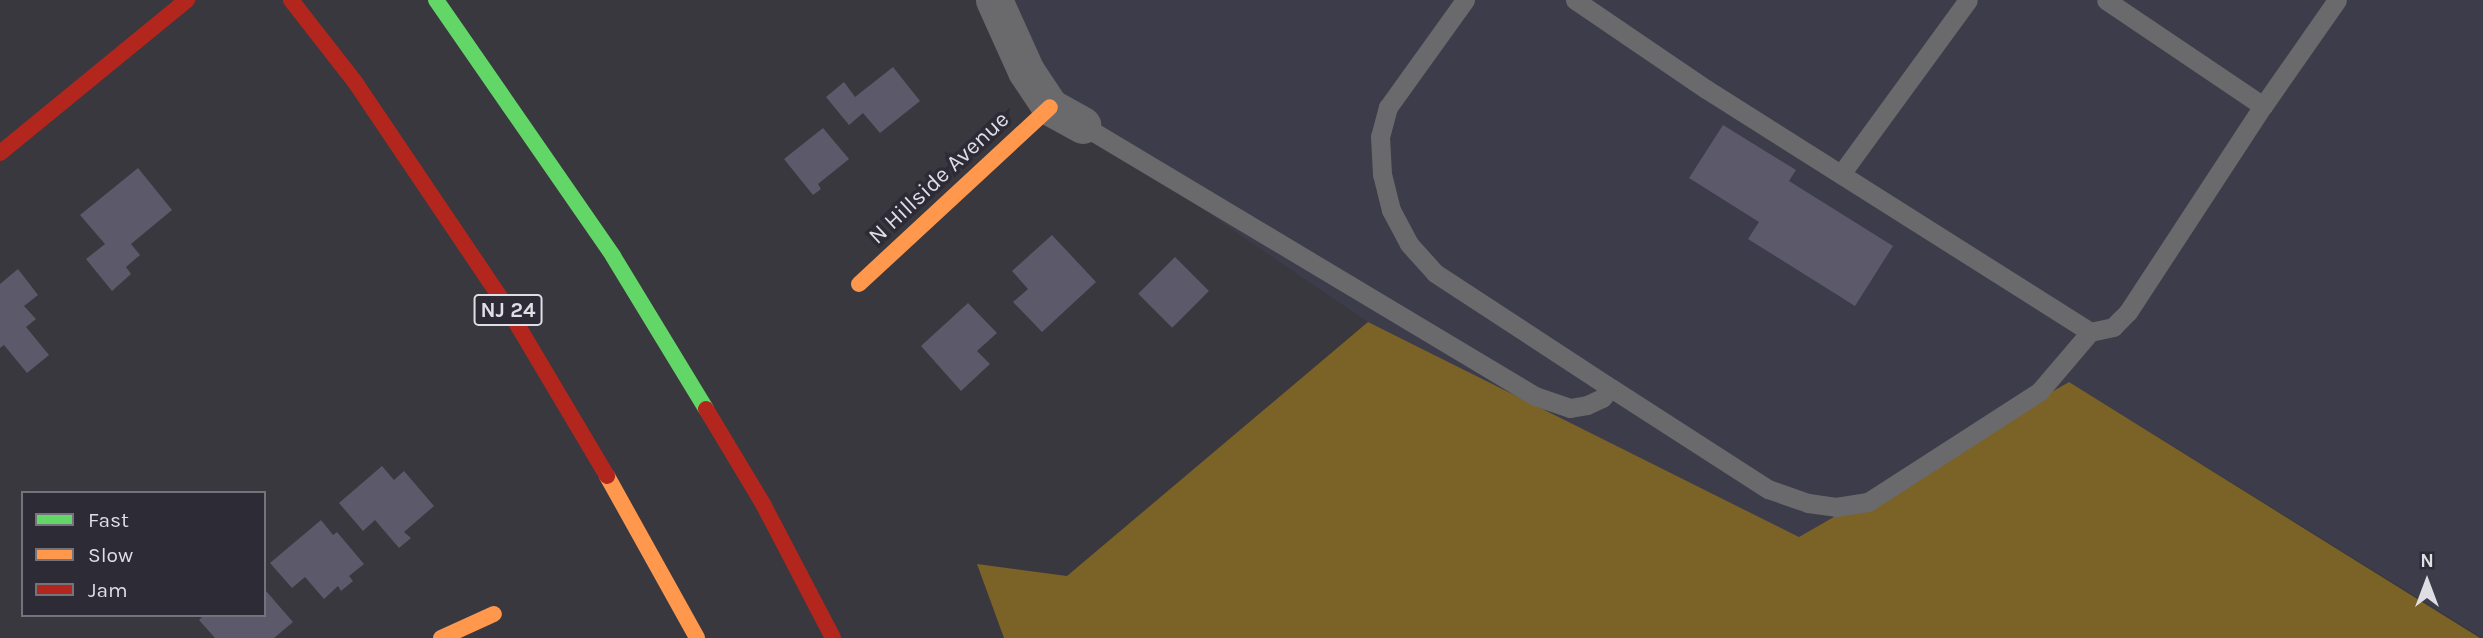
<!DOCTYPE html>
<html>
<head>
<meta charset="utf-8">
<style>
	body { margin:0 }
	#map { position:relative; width:2483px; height:638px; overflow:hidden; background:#39383e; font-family:Karla,sans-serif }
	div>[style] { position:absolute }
	.built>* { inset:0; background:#3d3c4b }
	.forest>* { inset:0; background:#7b6227 }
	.building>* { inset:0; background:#5c596a; transform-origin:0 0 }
	.lane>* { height:19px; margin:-9.5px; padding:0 9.5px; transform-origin:9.5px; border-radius:9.5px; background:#6a6a6c }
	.street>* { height:37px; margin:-18.5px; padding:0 18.5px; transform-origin:18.5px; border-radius:18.5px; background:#6a6a6c }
	.fast>* { height:16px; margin:-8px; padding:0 8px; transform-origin:8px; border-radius:8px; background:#63d668 }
	.slow>* { height:16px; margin:-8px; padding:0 8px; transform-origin:8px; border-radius:8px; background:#ff974d }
	.jam>* { height:16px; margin:-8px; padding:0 8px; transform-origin:8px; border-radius:8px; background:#b3261e }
	span { translate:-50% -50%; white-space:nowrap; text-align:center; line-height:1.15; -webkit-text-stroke:7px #2d2c36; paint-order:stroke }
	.shield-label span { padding:2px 5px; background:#2d2c36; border:2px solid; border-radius:5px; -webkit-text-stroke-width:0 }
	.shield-label { font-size:21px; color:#dfdee5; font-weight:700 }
	.street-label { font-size:23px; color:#dfdee5 }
	.legend { position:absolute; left:21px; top:491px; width:245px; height:126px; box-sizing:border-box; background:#2d2c36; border:2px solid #74737c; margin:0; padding:9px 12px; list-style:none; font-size:21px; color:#dfdee5 }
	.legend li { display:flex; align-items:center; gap:14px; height:35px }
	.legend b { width:35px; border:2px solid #74737c }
	.north { position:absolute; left:2392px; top:547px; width:70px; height:70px; -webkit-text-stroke:5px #2d2c36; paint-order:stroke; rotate:0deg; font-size:19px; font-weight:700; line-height:28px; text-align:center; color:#dfdee5 }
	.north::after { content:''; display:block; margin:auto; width:24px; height:32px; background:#dfdee5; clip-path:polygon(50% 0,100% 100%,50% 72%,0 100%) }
</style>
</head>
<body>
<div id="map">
	<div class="built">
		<div style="clip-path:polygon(1001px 0,2483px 0,2483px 638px,2069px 382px,1799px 537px,1368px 322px,1045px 102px)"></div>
	</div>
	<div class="forest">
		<div style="clip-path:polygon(1368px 322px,1799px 537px,2069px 382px,2480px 638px,1004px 638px,977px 564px,1067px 576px)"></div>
	</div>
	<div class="building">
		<div style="clip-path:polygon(893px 67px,920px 101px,880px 133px,863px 113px,849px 125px,826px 97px,844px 82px,855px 97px)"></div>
		<div style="clip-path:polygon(1723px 125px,1796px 170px,1789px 181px,1893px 246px,1855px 306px,1748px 239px,1759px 222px,1689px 178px)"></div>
		<div style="clip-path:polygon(823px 128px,849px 159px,818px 184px,821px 189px,813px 195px,784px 159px)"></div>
		<div style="clip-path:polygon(138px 168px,172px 210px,131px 244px,140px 255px,126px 267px,131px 274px,112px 291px,86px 259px,105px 244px,80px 215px)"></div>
		<div style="clip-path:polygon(1052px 235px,1096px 282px,1042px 332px,1013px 302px,1028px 289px,1012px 271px)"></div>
		<div style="left:1175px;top:257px;width:48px;height:52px;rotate:45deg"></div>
		<div style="clip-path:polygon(18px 269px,38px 295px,24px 306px,36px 319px,26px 327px,49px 355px,27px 373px,4px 345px,0 348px,0 284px)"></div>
		<div style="clip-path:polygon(968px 303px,997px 333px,977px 351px,990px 364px,961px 391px,921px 346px)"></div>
		<div style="clip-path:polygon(382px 466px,394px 480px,404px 471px,434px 506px,404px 532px,411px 538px,399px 548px,375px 520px,363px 531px,339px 503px)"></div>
		<div style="clip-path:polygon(321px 520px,333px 535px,337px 532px,364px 564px,349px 576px,353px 581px,341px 591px,338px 586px,324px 599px,305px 577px,292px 588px,270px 563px)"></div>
		<div style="clip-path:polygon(266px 591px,293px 622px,274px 638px,215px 638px,199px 620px,204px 615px,264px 615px)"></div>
	</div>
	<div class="lane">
		<div style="left:1465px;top:0;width:132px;rotate:125.7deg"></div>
		<div style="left:1388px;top:107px;width:30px;rotate:105deg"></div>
		<div style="left:1380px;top:136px;width:38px;rotate:87deg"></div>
		<div style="left:1382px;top:174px;width:37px;rotate:76deg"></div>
		<div style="left:1391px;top:210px;width:38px;rotate:62deg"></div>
		<div style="left:1409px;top:244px;width:39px;rotate:48deg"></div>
		<div style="left:1435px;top:273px;width:210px;rotate:33.2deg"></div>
		<div style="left:1575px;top:0;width:158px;rotate:34.2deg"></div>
		<div style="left:1706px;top:89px;width:454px;rotate:32.3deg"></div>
		<div style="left:2090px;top:332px;width:24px;rotate:-12deg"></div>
		<div style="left:2113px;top:327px;width:21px;rotate:-45deg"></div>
		<div style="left:2128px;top:312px;width:246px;rotate:-56.8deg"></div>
		<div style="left:2263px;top:106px;width:189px;rotate:-146deg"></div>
		<div style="left:2263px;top:106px;width:129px;rotate:-55.1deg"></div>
		<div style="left:1082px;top:125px;width:528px;rotate:30.89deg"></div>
		<div style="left:1535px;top:396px;width:37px;rotate:19deg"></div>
		<div style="left:1570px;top:408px;width:17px;rotate:-10deg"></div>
		<div style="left:1587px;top:405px;width:17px;rotate:-25deg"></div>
		<div style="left:1602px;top:398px;width:13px;rotate:-48deg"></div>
		<div style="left:1611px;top:388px;width:187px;rotate:32.8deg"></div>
		<div style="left:1768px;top:489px;width:42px;rotate:19.3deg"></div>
		<div style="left:1808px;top:503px;width:28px;rotate:8deg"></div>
		<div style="left:1836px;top:507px;width:32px;rotate:-9deg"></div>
		<div style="left:1868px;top:502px;width:203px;rotate:-32.8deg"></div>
		<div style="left:2039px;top:392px;width:79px;rotate:-49.6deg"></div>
		<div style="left:1841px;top:174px;width:215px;rotate:-53.9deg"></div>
	</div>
	<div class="street">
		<div style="left:994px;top:0;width:78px;rotate:65.7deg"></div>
		<div style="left:1026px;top:71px;width:43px;rotate:56.3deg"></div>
		<div style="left:1050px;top:107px;width:37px;rotate:29deg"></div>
	</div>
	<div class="fast">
		<div style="left:436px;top:0;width:311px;rotate:55.3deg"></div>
		<div style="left:613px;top:256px;width:179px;rotate:58.7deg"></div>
	</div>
	<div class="slow">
		<div style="left:859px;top:284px;width:260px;rotate:-42.8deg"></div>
		<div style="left:607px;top:476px;width:185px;rotate:60.9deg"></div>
		<div style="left:441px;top:638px;width:58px;rotate:-24.4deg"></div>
	</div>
	<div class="jam">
		<div style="left:291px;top:0;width:104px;rotate:52deg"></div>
		<div style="left:355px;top:82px;width:268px;rotate:56deg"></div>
		<div style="left:505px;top:304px;width:200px;rotate:59.3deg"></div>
		<div style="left:0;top:153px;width:242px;rotate:-39.3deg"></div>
		<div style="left:706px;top:409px;width:111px;rotate:59deg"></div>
		<div style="left:763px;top:504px;width:151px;rotate:62.4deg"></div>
	</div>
	<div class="shield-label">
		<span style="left:508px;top:310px">NJ 24</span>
	</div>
	<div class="street-label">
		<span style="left:939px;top:178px;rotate:-43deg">N Hillside Avenue</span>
	</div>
	<ul class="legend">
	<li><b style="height:9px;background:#63d668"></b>Fast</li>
	<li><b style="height:9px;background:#ff974d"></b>Slow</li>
	<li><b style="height:9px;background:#b3261e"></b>Jam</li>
	</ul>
	<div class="north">N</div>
</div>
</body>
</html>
